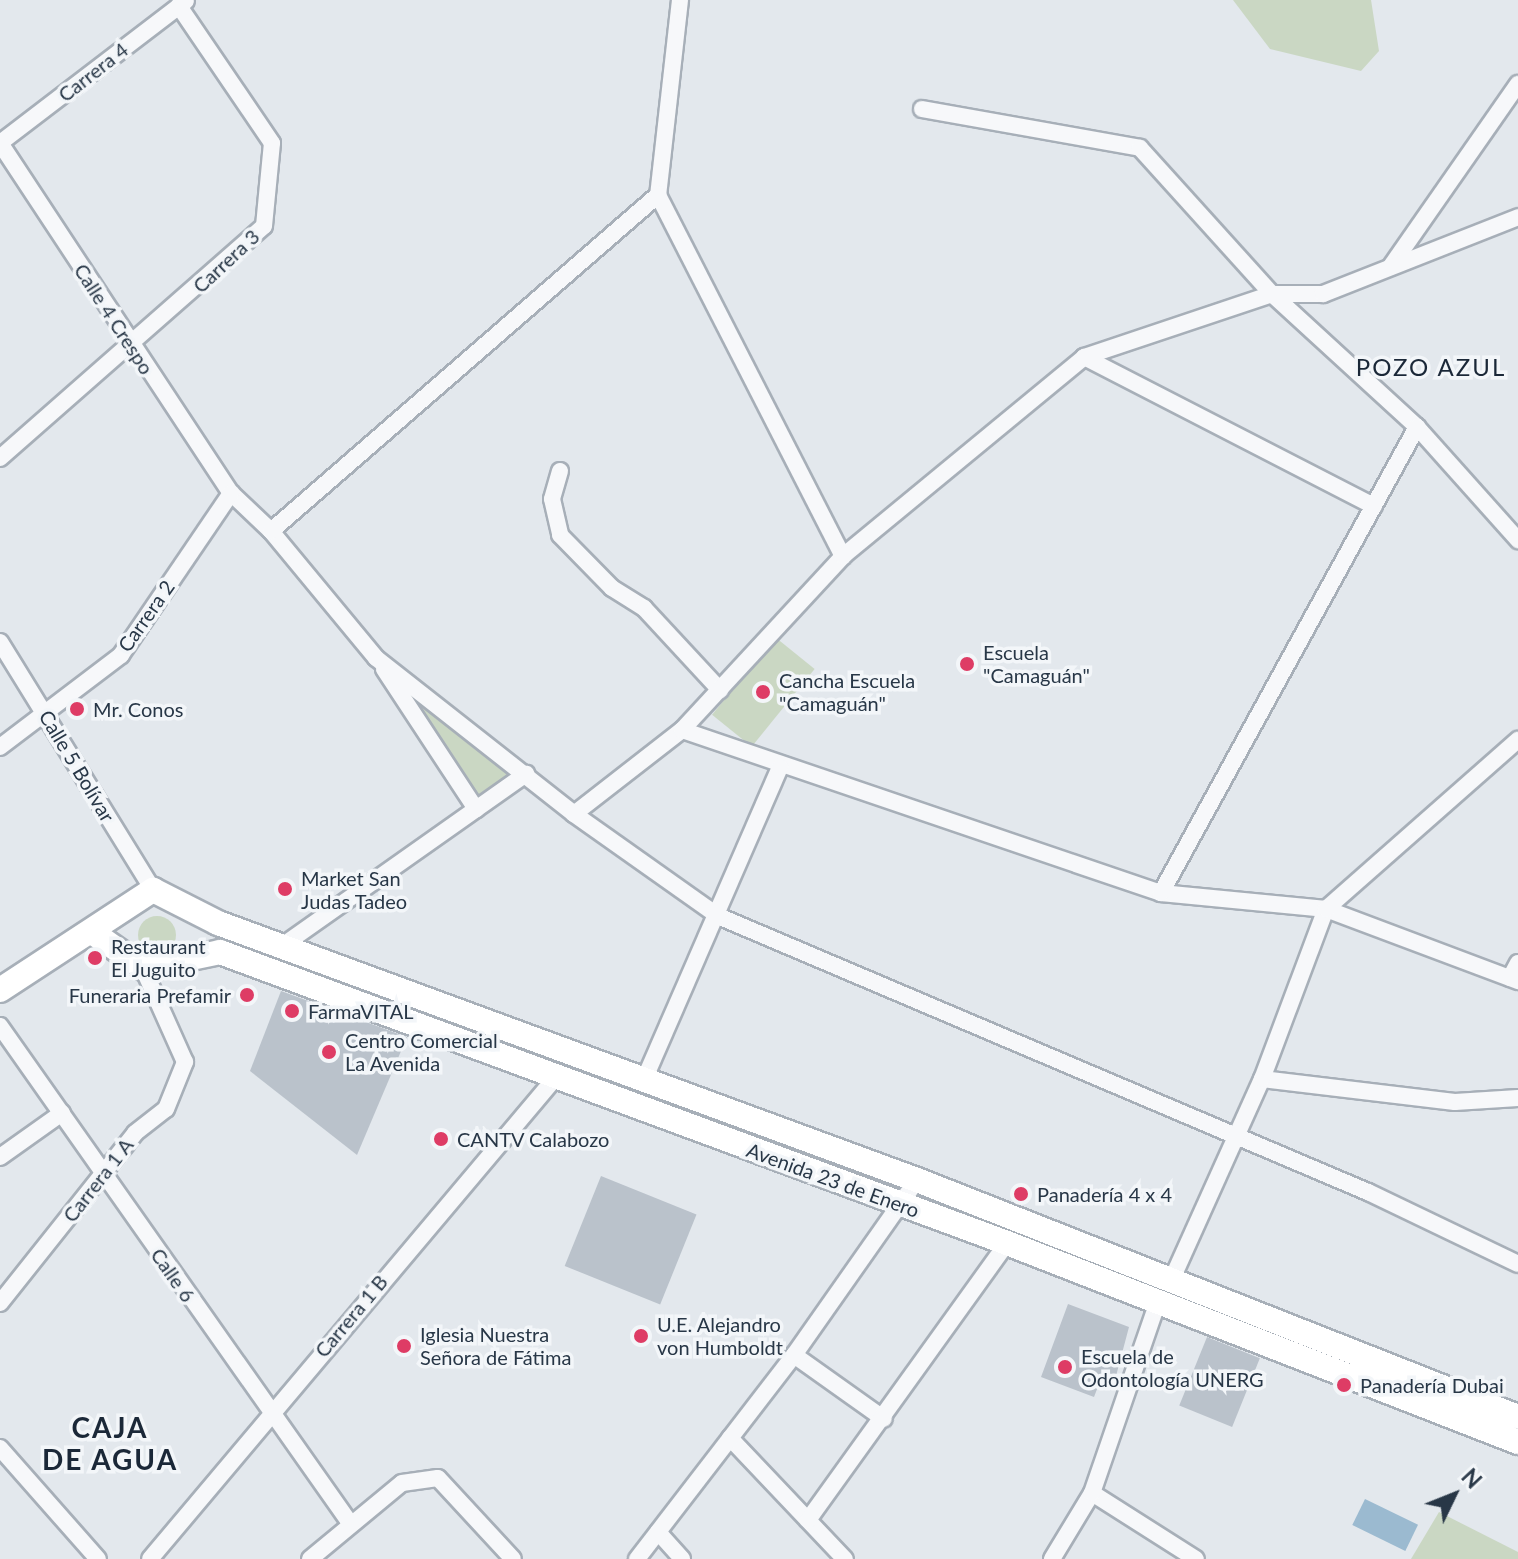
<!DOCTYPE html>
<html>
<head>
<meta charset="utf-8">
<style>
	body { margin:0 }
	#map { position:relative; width:1518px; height:1559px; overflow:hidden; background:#e3e8ed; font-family:Lato,sans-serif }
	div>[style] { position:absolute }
	.green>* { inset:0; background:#cad7c3; transform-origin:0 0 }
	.round { border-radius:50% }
	.water>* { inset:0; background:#9bbad0; transform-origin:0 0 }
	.building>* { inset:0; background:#bac2cb; transform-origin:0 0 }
	.roads { filter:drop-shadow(2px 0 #a7afb8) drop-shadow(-2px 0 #a7afb8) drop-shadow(0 2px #a7afb8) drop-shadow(0 -2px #a7afb8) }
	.street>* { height:16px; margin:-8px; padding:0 8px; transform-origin:8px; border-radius:8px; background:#f7f8fa }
	.secondary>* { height:24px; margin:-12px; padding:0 12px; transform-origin:12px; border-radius:12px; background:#fff }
	.dots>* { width:22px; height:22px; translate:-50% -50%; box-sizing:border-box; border:4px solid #f3f6f9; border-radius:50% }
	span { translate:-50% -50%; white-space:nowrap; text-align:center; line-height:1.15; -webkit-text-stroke:7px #f3f6f9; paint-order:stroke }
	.street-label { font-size:20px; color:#283747 }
	.poi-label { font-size:20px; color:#283747 }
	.left { translate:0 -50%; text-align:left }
	.right { translate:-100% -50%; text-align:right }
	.quarter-label { font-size:24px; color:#1b2838; letter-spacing:2px }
	.district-label { font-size:28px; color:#1b2838; font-weight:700; letter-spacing:2px }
	.north { position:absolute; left:1414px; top:1455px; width:80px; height:80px; -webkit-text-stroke:6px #f3f6f9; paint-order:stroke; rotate:47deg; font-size:22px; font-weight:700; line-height:32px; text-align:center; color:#283747 }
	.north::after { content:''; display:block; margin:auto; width:28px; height:36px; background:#283747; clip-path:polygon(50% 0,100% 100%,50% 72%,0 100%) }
</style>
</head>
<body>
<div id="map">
	<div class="green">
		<div style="clip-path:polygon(1233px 0,1371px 0,1379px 51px,1361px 71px,1270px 49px)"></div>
		<div style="left:775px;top:637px;width:51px;height:100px;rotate:39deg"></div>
		<div style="clip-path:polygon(402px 683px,514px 772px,476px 799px)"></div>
		<div class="round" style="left:138px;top:916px;width:38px;height:38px"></div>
		<div style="clip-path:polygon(1439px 1512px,1518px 1552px,1518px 1559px,1411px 1559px)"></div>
	</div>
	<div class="water">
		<div style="left:1365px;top:1499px;width:59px;height:29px;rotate:26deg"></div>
	</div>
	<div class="building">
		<div style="clip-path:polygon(281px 991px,407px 1037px,357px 1155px,250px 1071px)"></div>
		<div style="left:601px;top:1176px;width:103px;height:97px;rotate:22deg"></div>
		<div style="clip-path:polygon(1068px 1304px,1129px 1327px,1116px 1376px,1104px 1371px,1094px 1397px,1041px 1377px)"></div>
		<div style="left:1207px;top:1337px;width:57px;height:74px;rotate:22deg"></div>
	</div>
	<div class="roads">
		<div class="street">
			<div style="left:680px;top:0;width:196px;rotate:96.4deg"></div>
			<div style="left:658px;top:195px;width:406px;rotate:62.9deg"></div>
			<div style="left:922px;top:109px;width:221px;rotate:10.1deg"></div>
			<div style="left:1140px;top:148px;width:197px;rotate:47.9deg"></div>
			<div style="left:1272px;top:294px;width:197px;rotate:42.5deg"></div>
			<div style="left:1417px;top:427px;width:152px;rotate:48.2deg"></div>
			<div style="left:0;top:143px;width:419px;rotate:56.6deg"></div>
			<div style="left:231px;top:493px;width:55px;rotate:43.5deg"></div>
			<div style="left:271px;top:531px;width:165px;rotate:50.4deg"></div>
			<div style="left:376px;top:658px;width:252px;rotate:38.2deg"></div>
			<div style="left:574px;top:814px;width:176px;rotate:35.3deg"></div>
			<div style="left:718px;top:916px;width:706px;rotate:23.01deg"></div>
			<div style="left:1368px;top:1192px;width:166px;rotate:25.6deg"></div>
			<div style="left:0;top:143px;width:234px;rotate:-37.4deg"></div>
			<div style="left:1391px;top:266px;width:222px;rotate:-55.1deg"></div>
			<div style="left:1084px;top:357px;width:326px;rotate:27.2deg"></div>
			<div style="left:0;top:458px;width:351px;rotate:-41.3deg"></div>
			<div style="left:264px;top:226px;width:83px;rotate:-84.5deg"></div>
			<div style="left:272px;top:143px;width:166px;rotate:-124.2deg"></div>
			<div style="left:560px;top:471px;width:29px;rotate:106deg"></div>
			<div style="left:552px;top:499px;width:37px;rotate:77deg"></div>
			<div style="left:560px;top:535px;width:74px;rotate:45.5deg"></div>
			<div style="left:612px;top:588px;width:38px;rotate:32deg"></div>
			<div style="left:644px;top:608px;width:112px;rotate:47.2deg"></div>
			<div style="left:271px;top:531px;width:513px;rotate:-40.97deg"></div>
			<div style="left:0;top:642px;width:291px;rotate:58.3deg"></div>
			<div style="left:384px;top:669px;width:168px;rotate:56.7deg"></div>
			<div style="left:682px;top:730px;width:506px;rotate:18.79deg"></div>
			<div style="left:1161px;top:893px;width:166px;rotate:5.5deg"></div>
			<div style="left:1326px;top:909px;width:205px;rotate:20.6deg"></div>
			<div style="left:0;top:747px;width:152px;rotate:-37.2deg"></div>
			<div style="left:121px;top:655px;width:196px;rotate:-55.8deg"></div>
			<div style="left:574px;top:814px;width:137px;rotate:-37.9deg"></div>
			<div style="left:682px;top:730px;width:237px;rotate:-47.2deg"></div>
			<div style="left:843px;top:556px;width:313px;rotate:-39.5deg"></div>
			<div style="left:1084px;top:357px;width:198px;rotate:-18.5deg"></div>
			<div style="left:1272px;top:294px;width:51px"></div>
			<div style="left:1323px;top:294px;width:210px;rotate:-21.5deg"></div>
			<div style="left:1161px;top:893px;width:532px;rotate:-61.22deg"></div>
			<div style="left:282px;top:946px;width:299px;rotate:-35.2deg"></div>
			<div style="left:1510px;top:978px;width:17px;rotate:-62deg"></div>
			<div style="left:0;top:1026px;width:608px;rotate:54.85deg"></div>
			<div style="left:1262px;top:1079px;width:194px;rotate:6.8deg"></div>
			<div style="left:1455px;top:1102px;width:63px;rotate:-3.6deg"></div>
			<div style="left:644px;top:1080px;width:341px;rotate:-66.5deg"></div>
			<div style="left:0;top:1157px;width:76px;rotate:-35.4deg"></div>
			<div style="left:1172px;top:1279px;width:219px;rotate:-65.8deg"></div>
			<div style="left:1262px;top:1079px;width:182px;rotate:-69.4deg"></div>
			<div style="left:1326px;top:909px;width:256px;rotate:-41.4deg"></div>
			<div style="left:0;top:1303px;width:217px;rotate:-51.5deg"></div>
			<div style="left:135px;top:1133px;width:39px;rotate:-38deg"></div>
			<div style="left:166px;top:1109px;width:51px;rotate:-68deg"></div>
			<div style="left:185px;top:1062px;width:103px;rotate:-114.1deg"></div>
			<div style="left:794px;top:1355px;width:110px;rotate:35.4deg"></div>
			<div style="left:730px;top:1438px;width:167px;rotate:46.5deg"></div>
			<div style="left:0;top:1448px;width:148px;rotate:48.6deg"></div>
			<div style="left:1092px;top:1493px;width:123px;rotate:32.4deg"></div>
			<div style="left:808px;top:1520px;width:341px;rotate:-54.3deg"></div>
			<div style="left:658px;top:1532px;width:36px;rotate:48deg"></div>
			<div style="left:150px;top:1559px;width:630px;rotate:-49.89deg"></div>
			<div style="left:310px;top:1559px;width:119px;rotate:-39.6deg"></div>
			<div style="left:402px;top:1483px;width:36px;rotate:-8deg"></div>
			<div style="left:438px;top:1478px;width:110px;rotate:47.2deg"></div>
			<div style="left:637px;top:1559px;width:257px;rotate:-52.4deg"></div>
			<div style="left:794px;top:1355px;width:214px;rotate:-54.9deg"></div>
			<div style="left:1052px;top:1559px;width:77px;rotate:-58.8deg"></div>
			<div style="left:1092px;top:1493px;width:203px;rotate:-71deg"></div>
		</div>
		<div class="secondary">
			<div style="left:92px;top:932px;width:62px;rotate:35.2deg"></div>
			<div style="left:143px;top:968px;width:79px;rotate:-11.7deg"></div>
			<div style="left:220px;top:952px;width:839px;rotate:20.29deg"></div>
			<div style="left:1007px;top:1243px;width:548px;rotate:21.28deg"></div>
			<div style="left:0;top:990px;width:183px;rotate:-33.2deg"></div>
			<div style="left:153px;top:890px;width:73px;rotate:26.9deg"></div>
			<div style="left:218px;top:923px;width:745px;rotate:20.19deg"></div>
			<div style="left:917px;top:1180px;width:646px;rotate:21.52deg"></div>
		</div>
	</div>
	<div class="dots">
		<div style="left:967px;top:664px;background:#de3c65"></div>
		<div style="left:763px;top:692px;background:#de3c65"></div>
		<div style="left:77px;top:709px;background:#de3c65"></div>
		<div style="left:285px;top:889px;background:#de3c65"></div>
		<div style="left:95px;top:958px;background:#de3c65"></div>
		<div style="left:247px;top:995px;background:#de3c65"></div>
		<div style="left:292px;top:1011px;background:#de3c65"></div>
		<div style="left:329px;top:1052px;background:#de3c65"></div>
		<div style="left:441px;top:1139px;background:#de3c65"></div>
		<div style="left:1021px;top:1194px;background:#de3c65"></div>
		<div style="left:641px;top:1336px;background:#de3c65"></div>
		<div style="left:404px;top:1346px;background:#de3c65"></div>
		<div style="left:1065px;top:1367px;background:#de3c65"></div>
		<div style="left:1344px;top:1385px;background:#de3c65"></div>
	</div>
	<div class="street-label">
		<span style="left:93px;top:72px;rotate:-38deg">Carrera 4</span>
		<span style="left:226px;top:261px;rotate:-43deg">Carrera 3</span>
		<span style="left:114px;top:319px;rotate:57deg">Calle 4 Crespo</span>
		<span style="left:146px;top:616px;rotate:-55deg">Carrera 2</span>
		<span style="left:77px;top:766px;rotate:59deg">Calle 5 Bolívar</span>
		<span style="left:98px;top:1180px;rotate:-52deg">Carrera 1 A</span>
		<span style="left:833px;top:1180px;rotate:20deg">Avenida 23 de Enero</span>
		<span style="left:173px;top:1275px;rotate:55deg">Calle 6</span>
		<span style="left:351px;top:1316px;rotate:-50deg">Carrera 1 B</span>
	</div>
	<div class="poi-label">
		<span class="left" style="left:983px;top:664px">Escuela<br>"Camaguán"</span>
		<span class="left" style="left:779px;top:692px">Cancha Escuela<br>"Camaguán"</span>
		<span class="left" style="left:93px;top:709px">Mr. Conos</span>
		<span class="left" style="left:301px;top:890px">Market San<br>Judas Tadeo</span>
		<span class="left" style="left:111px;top:958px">Restaurant<br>El Juguito</span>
		<span class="right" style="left:231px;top:995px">Funeraria Prefamir</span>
		<span class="left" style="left:308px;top:1011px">FarmaVITAL</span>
		<span class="left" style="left:345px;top:1052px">Centro Comercial<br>La Avenida</span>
		<span class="left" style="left:457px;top:1139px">CANTV Calabozo</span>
		<span class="left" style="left:1037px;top:1194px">Panadería 4 x 4</span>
		<span class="left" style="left:657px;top:1336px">U.E. Alejandro<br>von Humboldt</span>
		<span class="left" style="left:420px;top:1346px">Iglesia Nuestra<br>Señora de Fátima</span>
		<span class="left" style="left:1081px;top:1368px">Escuela de<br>Odontología UNERG</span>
		<span class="left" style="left:1360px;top:1385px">Panadería Dubai</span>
	</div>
	<div class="quarter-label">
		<span style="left:1431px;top:367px">POZO AZUL</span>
	</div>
	<div class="district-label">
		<span style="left:110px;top:1443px">CAJA<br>DE AGUA</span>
	</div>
	<div class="north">N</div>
</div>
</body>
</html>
